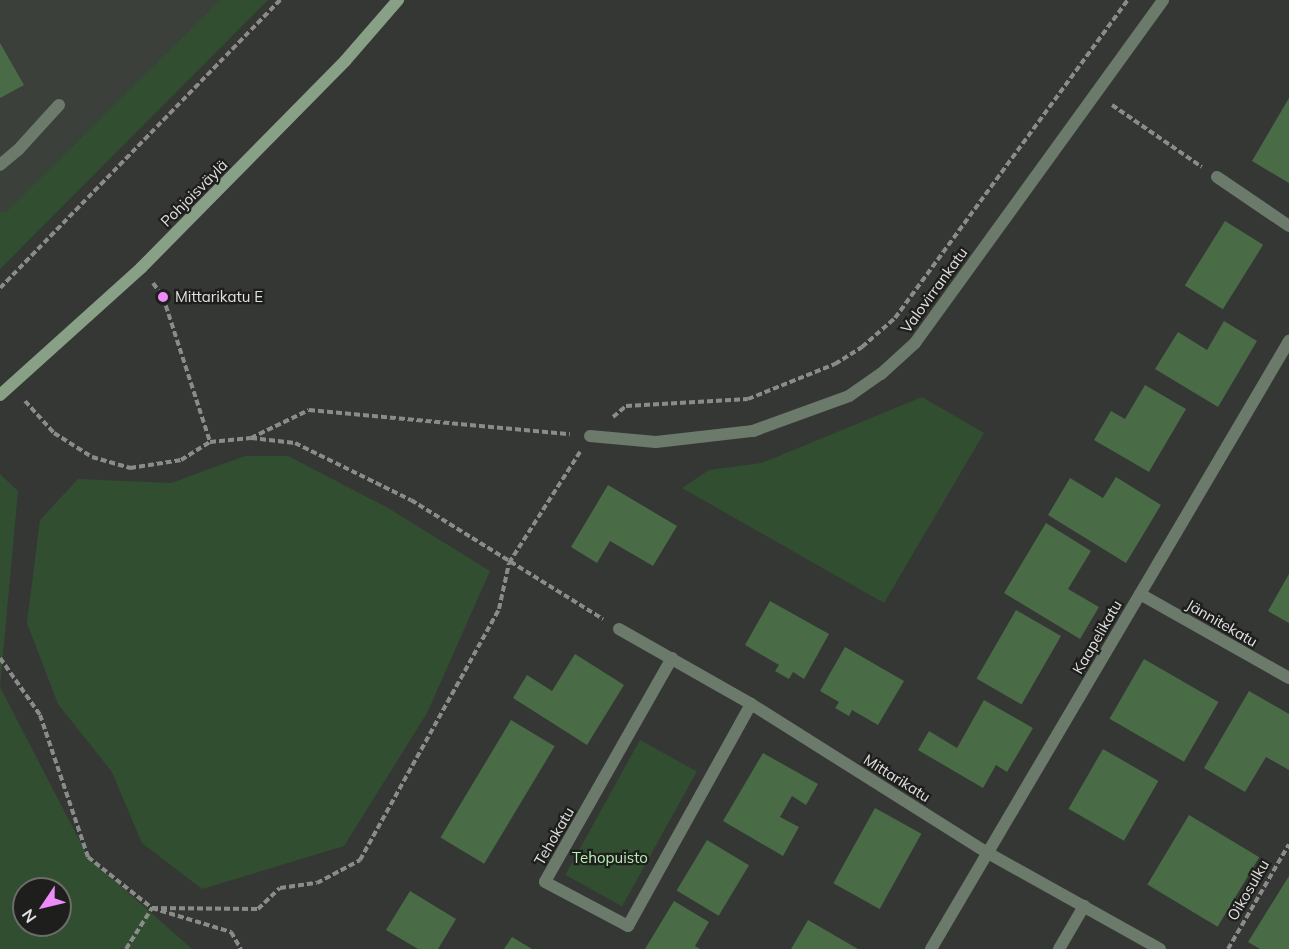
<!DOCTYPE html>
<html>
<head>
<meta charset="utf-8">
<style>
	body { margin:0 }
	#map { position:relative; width:1289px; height:949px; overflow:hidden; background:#353735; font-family:Mulish,sans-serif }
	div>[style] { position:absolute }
	.built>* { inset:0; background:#3b413a }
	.green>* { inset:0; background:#324e30; transform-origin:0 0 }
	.building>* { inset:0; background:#496b46; transform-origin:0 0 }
	.path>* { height:4px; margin-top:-2px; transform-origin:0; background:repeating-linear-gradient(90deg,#8a8c8a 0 6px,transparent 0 9px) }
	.service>* { height:12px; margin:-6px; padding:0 6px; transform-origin:6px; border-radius:6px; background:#6b7a6a }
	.minor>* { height:12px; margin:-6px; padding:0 6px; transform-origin:6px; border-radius:6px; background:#6b7a6a }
	.secondary>* { height:12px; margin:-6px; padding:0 6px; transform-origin:6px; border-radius:6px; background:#88a085 }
	.dots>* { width:16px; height:16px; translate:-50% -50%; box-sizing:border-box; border:3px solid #1e1e1d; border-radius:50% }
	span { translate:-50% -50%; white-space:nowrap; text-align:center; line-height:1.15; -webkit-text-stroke:4.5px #1e1e1d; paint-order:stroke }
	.street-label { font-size:15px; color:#e0e2e0 }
	.poi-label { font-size:15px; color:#e0e2e0 }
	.left { translate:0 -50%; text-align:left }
	.park-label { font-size:15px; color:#b7efb2 }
	.north { position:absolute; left:12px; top:877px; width:60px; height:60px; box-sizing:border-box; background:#1e1e1d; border:2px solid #6c6c6b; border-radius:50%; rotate:235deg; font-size:16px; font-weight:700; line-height:24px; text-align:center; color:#e0e2e0 }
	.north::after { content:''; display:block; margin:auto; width:21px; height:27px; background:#ed8cf9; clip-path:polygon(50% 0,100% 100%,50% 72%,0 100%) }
</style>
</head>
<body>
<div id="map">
	<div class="built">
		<div style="clip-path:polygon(0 0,220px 0,6px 212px,0 212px)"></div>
	</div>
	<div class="green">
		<div style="clip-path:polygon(220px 0,268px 0,0 269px,0 212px,6px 212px)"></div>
		<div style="clip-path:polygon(922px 397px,984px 433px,884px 603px,682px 488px,709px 470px,762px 463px)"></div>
		<div style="clip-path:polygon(245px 456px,288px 456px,388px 508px,490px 571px,427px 713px,344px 846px,202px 889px,142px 843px,112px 772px,58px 704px,27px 623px,40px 520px,78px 479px,171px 483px)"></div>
		<div style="clip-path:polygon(evenodd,0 474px,18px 491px,0 687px,88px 857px,192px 949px,0 949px,0 474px,24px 889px,60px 889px,60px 925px,24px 925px,24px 889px)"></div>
		<div style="left:640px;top:740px;width:65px;height:154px;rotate:29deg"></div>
	</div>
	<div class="building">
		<div style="clip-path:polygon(0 43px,24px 85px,0 98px)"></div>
		<div style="clip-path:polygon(1289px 98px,1289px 183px,1252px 161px)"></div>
		<div style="left:1225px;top:221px;width:45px;height:76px;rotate:32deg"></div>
		<div style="clip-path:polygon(1224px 321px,1257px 341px,1218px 407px,1155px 369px,1178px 332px,1207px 350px)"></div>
		<div style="clip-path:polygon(1145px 385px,1186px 409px,1149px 472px,1094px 440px,1111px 411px,1125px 419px)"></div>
		<div style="clip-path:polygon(1116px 477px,1161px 505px,1126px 563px,1048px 515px,1070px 478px,1103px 498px)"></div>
		<div style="clip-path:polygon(608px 485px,677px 526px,653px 566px,610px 541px,597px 563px,571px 547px)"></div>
		<div style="clip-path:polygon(1046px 523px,1091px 551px,1068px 589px,1099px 607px,1080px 639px,1004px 593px)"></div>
		<div style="clip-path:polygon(1289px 574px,1289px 623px,1268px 611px)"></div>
		<div style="clip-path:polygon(770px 601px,829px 634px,804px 679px,793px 672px,789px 679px,775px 671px,779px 665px,745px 645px)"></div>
		<div style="left:1016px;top:610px;width:52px;height:79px;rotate:30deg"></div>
		<div style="clip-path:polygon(845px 647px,904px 681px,878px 725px,852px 710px,849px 716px,835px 708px,839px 702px,820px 691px)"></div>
		<div style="clip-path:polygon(575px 654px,624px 685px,587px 745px,513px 698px,527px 675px,552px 691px)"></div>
		<div style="left:1144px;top:659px;width:86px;height:69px;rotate:30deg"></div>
		<div style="clip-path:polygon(1249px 691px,1289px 714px,1289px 770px,1266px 757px,1245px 792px,1204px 768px)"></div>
		<div style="clip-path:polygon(984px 700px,1033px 728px,1007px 772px,996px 765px,983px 788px,918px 750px,929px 731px,957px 748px)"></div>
		<div style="left:511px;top:720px;width:51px;height:137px;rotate:31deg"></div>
		<div style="left:1103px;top:749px;width:64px;height:69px;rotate:30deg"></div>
		<div style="clip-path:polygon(763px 753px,818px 784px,806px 805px,792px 796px,780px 817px,799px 827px,783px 856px,723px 821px)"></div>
		<div style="left:875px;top:808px;width:53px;height:86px;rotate:29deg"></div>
		<div style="left:1189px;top:815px;width:82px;height:81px;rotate:31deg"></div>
		<div style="left:707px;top:840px;width:49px;height:59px;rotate:31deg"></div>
		<div style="clip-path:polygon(1289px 876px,1289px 949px,1260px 949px,1248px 942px)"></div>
		<div style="clip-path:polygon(410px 891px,456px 919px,438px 949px,418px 949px,386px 930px)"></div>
		<div style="clip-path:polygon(674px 901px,709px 922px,695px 946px,700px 949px,645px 949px)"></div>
		<div style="clip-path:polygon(808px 920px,858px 949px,791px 949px)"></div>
		<div style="clip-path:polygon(512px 937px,532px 949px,504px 949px)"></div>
	</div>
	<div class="path">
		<div style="left:1112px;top:105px;width:109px;rotate:34.6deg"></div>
		<div style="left:153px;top:283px;width:17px;rotate:54deg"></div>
		<div style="left:163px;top:297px;width:152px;rotate:72deg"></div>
		<div style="left:0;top:288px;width:402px;rotate:-45.8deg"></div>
		<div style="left:25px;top:401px;width:43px;rotate:47.8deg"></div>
		<div style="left:54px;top:433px;width:45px;rotate:32.3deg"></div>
		<div style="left:92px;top:457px;width:40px;rotate:16deg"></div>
		<div style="left:130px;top:468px;width:52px;rotate:-8.9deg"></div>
		<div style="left:181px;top:460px;width:34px;rotate:-32deg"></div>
		<div style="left:210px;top:442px;width:41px;rotate:-5.6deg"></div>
		<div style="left:251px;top:438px;width:44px;rotate:6.5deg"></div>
		<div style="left:295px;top:443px;width:129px;rotate:26.2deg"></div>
		<div style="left:411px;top:500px;width:226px;rotate:31.8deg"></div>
		<div style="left:613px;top:417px;width:17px;rotate:-40deg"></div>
		<div style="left:626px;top:406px;width:122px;rotate:-3.3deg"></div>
		<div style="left:748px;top:399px;width:94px;rotate:-21.9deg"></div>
		<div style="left:835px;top:364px;width:32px;rotate:-32deg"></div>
		<div style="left:862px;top:347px;width:44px;rotate:-41.3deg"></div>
		<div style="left:895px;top:318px;width:394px;rotate:-53.8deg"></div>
		<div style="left:251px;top:438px;width:64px;rotate:-25.8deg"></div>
		<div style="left:309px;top:410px;width:262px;rotate:5.3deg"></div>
		<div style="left:0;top:658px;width:70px;rotate:54.9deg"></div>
		<div style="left:40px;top:715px;width:150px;rotate:71.3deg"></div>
		<div style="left:88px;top:857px;width:82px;rotate:38.6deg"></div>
		<div style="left:152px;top:908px;width:83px;rotate:16.9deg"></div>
		<div style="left:231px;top:932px;width:20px;rotate:60deg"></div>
		<div style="left:126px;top:949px;width:49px;rotate:-57.6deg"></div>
		<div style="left:152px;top:908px;width:106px;rotate:0.5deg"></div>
		<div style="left:258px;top:909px;width:30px;rotate:-44deg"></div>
		<div style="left:280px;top:888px;width:37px;rotate:-8deg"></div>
		<div style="left:317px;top:883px;width:49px;rotate:-28.1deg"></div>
		<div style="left:360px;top:860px;width:287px;rotate:-61deg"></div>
		<div style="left:499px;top:609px;width:47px;rotate:-77.7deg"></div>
		<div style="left:509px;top:563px;width:132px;rotate:-57.4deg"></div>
		<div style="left:1228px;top:949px;width:121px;rotate:-59.8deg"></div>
	</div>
	<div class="service">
		<div style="left:0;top:165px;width:23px;rotate:-40deg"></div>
		<div style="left:18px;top:150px;width:61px;rotate:-47.7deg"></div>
		<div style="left:1059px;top:949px;width:50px;rotate:-59.8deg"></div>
	</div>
	<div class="minor">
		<div style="left:1217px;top:177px;width:87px;rotate:34.2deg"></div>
		<div style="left:590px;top:436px;width:66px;rotate:5.2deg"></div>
		<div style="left:656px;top:442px;width:98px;rotate:-6.5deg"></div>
		<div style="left:753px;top:431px;width:102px;rotate:-20deg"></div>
		<div style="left:849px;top:396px;width:39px;rotate:-35deg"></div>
		<div style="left:881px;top:374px;width:46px;rotate:-42.4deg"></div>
		<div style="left:915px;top:343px;width:423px;rotate:-54.1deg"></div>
		<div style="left:1140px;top:594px;width:171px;rotate:29.4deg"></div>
		<div style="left:619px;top:629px;width:152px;rotate:29.6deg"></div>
		<div style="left:751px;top:704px;width:280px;rotate:32.2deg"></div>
		<div style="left:988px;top:853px;width:197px;rotate:29.2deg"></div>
		<div style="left:672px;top:658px;width:257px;rotate:119.6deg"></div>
		<div style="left:545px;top:882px;width:94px;rotate:27.9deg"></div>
		<div style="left:628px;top:926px;width:254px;rotate:-61deg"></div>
		<div style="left:931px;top:949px;width:706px;rotate:-59.51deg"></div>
	</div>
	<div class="secondary">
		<div style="left:0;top:395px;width:190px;rotate:-42deg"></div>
		<div style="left:141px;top:268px;width:291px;rotate:-45.4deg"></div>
		<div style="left:345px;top:61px;width:81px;rotate:-49deg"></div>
	</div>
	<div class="dots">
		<div style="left:163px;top:297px;background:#ed8cf9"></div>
	</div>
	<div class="street-label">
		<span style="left:194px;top:193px;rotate:-45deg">Pohjoisväylä</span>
		<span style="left:934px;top:290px;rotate:-54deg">Valovirrankatu</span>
		<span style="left:1222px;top:623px;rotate:30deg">Jännitekatu</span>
		<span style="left:1097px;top:637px;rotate:-60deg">Kaapelikatu</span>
		<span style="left:897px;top:778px;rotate:32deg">Mittarikatu</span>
		<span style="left:554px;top:836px;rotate:-60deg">Tehokatu</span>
		<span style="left:1248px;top:890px;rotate:-60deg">Oikosulku</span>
	</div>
	<div class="poi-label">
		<span class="left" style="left:175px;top:297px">Mittarikatu E</span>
	</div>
	<div class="park-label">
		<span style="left:610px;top:858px">Tehopuisto</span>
	</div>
	<div class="north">N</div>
</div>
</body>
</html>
